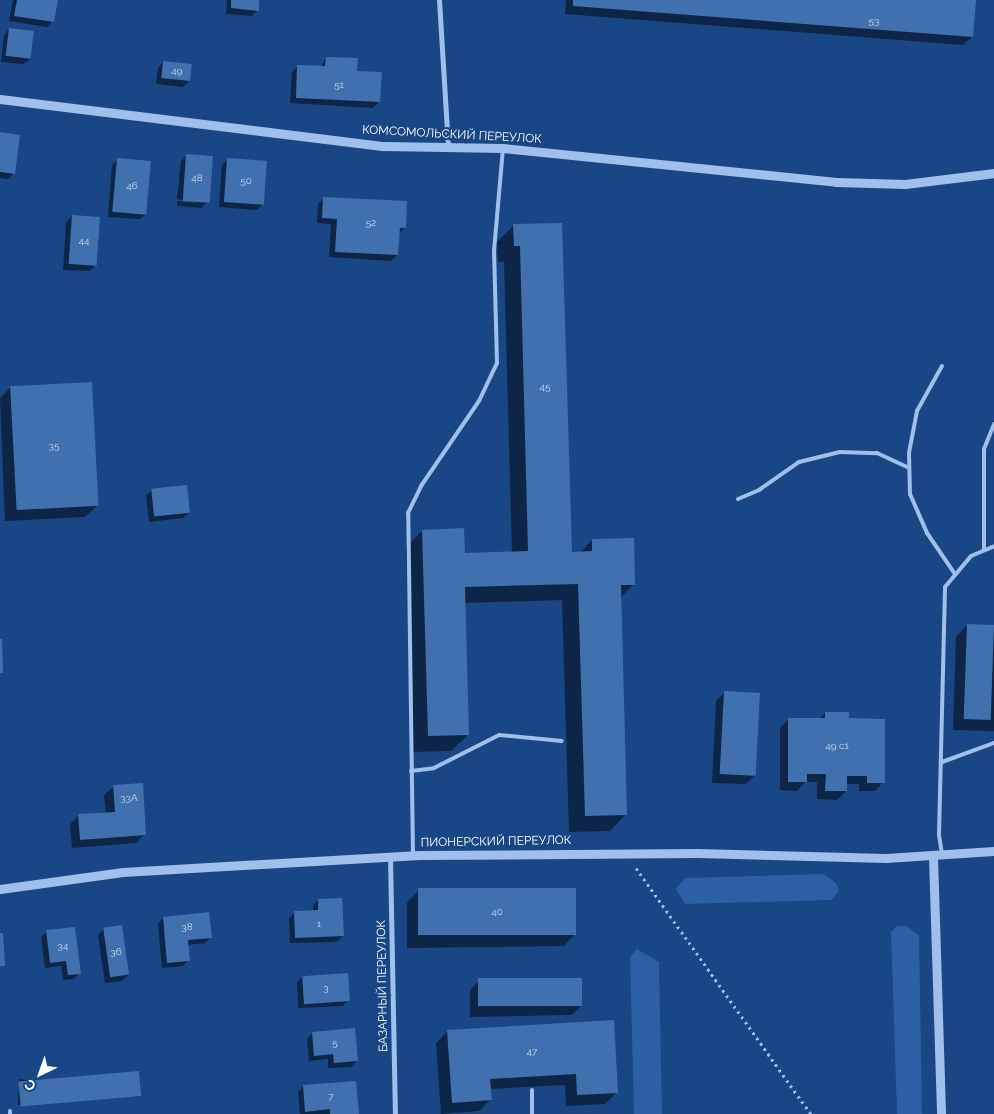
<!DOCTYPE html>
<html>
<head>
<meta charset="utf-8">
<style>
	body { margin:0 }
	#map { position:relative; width:994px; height:1114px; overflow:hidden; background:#194685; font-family:Raleway,sans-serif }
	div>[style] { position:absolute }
	.green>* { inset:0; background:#2c5fa3 }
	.shadow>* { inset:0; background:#0007 }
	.building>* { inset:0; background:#4170af; transform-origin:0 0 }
	.path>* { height:3px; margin-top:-1.5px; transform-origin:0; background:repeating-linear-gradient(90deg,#9fc0ec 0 2.5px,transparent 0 6.5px) }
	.service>* { height:4px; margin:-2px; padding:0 2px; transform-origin:2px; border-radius:2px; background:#9fc0ec }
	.minor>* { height:5px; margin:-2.5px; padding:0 2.5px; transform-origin:2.5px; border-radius:2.5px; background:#9fc0ec }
	.tertiary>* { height:9px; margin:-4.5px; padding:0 4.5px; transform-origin:4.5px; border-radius:4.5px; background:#9fc0ec }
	span { translate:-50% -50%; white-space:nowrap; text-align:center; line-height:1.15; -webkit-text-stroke:4.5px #194685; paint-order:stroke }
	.number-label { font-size:10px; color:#d0dbeb }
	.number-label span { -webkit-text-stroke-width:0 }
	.street-label { font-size:12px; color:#fff }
	.north { position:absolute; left:15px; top:1049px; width:50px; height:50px; -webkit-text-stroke:4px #194685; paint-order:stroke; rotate:222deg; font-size:14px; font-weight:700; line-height:20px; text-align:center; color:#fff }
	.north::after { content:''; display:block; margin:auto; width:18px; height:22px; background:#fff; clip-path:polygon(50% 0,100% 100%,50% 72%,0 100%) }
</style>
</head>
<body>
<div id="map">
	<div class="green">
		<div style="clip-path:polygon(824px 874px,836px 883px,839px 891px,831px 900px,685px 904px,676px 889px,685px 878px)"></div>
		<div style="clip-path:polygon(897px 926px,906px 926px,919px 935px,922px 1114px,897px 1114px,891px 932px)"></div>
		<div style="clip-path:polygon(637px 949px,659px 962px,662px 1114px,634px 1114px,630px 957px)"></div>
	</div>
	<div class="shadow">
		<div style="clip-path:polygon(13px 0,56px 0,53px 21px,47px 27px,9px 21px)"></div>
		<div style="clip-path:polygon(227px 0,258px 0,257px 10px,252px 16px,226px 14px)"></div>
		<div style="clip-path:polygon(566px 0,975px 0,972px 37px,963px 45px,565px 14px)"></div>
		<div style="clip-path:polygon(9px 29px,30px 59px,24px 64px,1px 62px,4px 35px)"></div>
		<div style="clip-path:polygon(326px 58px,356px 72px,379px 102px,373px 108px,290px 103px,292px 72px,298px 66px,321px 67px)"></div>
		<div style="clip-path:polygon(163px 62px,189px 81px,183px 87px,156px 84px,158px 68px)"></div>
		<div style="clip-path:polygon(0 133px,13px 174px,8px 179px,0 178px)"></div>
		<div style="clip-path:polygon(187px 155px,207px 202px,201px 208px,177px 206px,177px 201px,203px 204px,177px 199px,181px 161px)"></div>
		<div style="clip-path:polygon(118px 159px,146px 214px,140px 219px,108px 217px,112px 165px)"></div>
		<div style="clip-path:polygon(228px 159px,263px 204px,257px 210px,219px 207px,222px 165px)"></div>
		<div style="clip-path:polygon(324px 198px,405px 228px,398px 234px,397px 255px,391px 261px,329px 257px,331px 224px,317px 223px,318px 204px)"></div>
		<div style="clip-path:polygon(72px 216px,95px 266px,90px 271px,63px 270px,66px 222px)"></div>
		<div style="clip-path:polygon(561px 224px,571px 553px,580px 553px,592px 540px,634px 584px,620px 598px,626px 814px,610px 831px,569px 832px,562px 600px,464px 603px,468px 735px,451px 751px,412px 752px,406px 547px,422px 531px,463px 554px,512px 553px,504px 262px,498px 262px,497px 242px,513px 226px)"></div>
		<div style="clip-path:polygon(11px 387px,97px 506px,85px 517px,5px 521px,0 398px)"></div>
		<div style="clip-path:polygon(152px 490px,189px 513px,183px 518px,149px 522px,146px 495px)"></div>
		<div style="clip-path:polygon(967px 625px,994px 626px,994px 731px,953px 730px,956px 637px)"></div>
		<div style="clip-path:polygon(725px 692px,755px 775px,746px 784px,712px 783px,716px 701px)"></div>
		<div style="clip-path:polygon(825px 713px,848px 720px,883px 782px,875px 791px,859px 791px,859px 784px,846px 784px,846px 791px,837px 800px,817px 799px,817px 782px,805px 782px,797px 791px,780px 790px,780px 728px,789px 719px,819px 719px)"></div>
		<div style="clip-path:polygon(113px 787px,145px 834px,136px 843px,72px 848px,70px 824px,79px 815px,106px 813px,104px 795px)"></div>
		<div style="clip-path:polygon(418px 891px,575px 934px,564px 946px,407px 948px,407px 903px)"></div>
		<div style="clip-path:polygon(318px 900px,343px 936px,337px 942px,290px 943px,289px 918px,294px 913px,313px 912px,313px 906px)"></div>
		<div style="clip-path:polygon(163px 918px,211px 937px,205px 943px,187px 945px,189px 960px,183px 966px,162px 968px,158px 924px)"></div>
		<div style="clip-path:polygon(104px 929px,128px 975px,122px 981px,105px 983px,98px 935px)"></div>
		<div style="clip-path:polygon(47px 931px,80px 973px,74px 979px,63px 980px,61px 966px,45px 968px,41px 937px)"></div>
		<div style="clip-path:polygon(303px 976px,348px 1000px,343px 1006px,298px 1008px,297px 982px)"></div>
		<div style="clip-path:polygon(478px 982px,581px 1006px,572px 1015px,470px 1017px,470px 990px)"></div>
		<div style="clip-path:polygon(612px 1022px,617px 1092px,605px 1104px,566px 1106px,565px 1085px,490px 1089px,490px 1100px,479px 1111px,441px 1114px,436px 1043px,448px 1031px)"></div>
		<div style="clip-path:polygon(313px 1033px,357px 1061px,351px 1067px,328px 1068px,328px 1059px,309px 1061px,307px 1039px)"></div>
		<div style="clip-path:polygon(19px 1079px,140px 1096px,18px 1105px)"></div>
		<div style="clip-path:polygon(303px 1086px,357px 1114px,300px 1114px,298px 1092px)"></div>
	</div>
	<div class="building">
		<div style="clip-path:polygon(17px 0,58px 0,54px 22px,14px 16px)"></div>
		<div style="clip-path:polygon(231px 0,259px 0,259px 11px,231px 8px)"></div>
		<div style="clip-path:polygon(573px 0,976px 0,973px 37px,573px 6px)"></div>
		<div style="left:9px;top:28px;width:25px;height:28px;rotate:7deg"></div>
		<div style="clip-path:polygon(326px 57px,358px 58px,357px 71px,382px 72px,380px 102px,296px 98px,297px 65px,325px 66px)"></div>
		<div style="left:163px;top:61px;width:29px;height:17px;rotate:6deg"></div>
		<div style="clip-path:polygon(0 132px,20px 135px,15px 174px,0 172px)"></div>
		<div style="left:186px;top:154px;width:27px;height:47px;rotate:4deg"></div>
		<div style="left:117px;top:158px;width:34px;height:54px;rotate:5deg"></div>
		<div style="left:227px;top:158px;width:40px;height:44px;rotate:4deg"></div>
		<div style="clip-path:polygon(323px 197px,407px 201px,406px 228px,400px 228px,398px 255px,335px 252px,337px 219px,322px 218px)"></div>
		<div style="left:72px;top:215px;width:28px;height:49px;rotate:4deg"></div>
		<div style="clip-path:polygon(562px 223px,572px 552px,592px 551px,592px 539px,634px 538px,635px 585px,621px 585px,627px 815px,585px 816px,578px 584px,465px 587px,469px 735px,428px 736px,422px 530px,464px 528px,465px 553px,528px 551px,520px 246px,514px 246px,513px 224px)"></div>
		<div style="left:92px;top:382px;width:124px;height:82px;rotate:87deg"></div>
		<div style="left:187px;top:485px;width:28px;height:36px;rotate:84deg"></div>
		<div style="left:967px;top:624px;width:27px;height:95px;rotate:2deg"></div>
		<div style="clip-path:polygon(0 639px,2px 639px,3px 673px,0 673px)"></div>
		<div style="left:724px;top:691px;width:36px;height:83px;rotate:3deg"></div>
		<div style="clip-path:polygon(825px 712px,849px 712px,849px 718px,885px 719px,885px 783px,867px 783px,867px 776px,847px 776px,847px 791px,825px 791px,826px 774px,807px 774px,807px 782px,788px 782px,788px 718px,825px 718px)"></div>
		<div style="clip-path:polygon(143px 783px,146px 835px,80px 840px,78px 814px,115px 812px,113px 785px)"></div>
		<div style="left:576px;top:888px;width:47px;height:158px;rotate:90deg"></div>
		<div style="clip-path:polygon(342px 898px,344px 936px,295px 938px,294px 911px,318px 910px,318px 899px)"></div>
		<div style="clip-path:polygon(209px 912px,212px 938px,188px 940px,190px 961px,167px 963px,163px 917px)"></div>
		<div style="left:122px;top:925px;width:50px;height:19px;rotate:82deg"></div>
		<div style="clip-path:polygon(75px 927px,81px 974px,68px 975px,66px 961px,50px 963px,46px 930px)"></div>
		<div style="clip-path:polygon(0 933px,3px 933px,5px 966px,0 966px)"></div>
		<div style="left:348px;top:973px;width:28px;height:46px;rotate:86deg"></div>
		<div style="left:582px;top:978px;width:28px;height:104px;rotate:90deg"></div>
		<div style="clip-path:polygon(614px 1020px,618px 1093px,577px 1095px,576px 1074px,490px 1079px,492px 1100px,452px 1103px,447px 1030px)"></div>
		<div style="clip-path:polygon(355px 1028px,358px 1061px,334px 1063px,333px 1054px,314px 1056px,312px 1032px)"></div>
		<div style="left:139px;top:1071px;width:25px;height:121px;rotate:85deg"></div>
		<div style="clip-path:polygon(356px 1081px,359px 1114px,330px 1114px,330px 1109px,305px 1112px,303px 1085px)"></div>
	</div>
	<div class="path">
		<div style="left:636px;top:868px;width:302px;rotate:54.6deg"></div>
	</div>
	<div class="service">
		<div style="left:942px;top:366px;width:51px;rotate:119.1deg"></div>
		<div style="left:917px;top:411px;width:43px;rotate:100.8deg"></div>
		<div style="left:909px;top:453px;width:41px;rotate:88.6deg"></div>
		<div style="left:910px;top:494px;width:43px;rotate:66.4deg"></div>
		<div style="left:927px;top:533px;width:50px;rotate:55.7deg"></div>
		<div style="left:738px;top:499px;width:23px;rotate:-23deg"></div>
		<div style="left:759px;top:490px;width:49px;rotate:-35deg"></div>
		<div style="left:799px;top:462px;width:42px;rotate:-13.7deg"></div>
		<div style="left:840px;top:452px;width:37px;rotate:2deg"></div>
		<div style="left:877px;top:453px;width:35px;rotate:25deg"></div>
		<div style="left:984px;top:550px;width:101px;rotate:-90deg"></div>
		<div style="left:984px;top:449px;width:27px;rotate:-68deg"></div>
		<div style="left:942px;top:762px;width:55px;rotate:-20.1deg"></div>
		<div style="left:411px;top:771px;width:23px;rotate:-7deg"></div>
		<div style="left:434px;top:768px;width:73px;rotate:-26.9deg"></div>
		<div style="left:499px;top:735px;width:63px;rotate:5.4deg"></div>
		<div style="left:942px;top:854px;width:20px;rotate:-99deg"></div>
		<div style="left:939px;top:834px;width:247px;rotate:-88.6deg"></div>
		<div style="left:945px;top:587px;width:40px;rotate:-50deg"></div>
		<div style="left:971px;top:556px;width:25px;rotate:-23deg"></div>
		<div style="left:413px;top:855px;width:342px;rotate:-90.8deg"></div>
		<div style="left:408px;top:513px;width:30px;rotate:-64deg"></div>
		<div style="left:421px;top:486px;width:103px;rotate:-55.7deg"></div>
		<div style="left:479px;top:401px;width:42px;rotate:-64.7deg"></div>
		<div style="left:497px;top:363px;width:112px;rotate:-91.5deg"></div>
		<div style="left:494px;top:251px;width:103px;rotate:-85deg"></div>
		<div style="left:10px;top:1114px;width:3px;rotate:-90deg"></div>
		<div style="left:532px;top:1114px;width:24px;rotate:-90deg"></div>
	</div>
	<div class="minor">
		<div style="left:439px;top:0;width:147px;rotate:86.5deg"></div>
		<div style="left:390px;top:857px;width:257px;rotate:88.9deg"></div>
	</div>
	<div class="tertiary">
		<div style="left:0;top:99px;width:387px;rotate:7deg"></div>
		<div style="left:384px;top:146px;width:119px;rotate:1deg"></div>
		<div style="left:503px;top:148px;width:335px;rotate:5.8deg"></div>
		<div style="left:836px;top:182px;width:69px;rotate:1.7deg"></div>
		<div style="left:905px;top:184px;width:90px;rotate:-7deg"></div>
		<div style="left:933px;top:857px;width:257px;rotate:88.2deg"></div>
		<div style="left:0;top:889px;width:124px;rotate:-7.9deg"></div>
		<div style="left:123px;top:872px;width:297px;rotate:-3.3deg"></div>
		<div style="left:420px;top:855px;width:277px;rotate:-0.4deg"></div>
		<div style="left:697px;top:853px;width:189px;rotate:1.5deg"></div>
		<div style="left:886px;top:858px;width:108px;rotate:-3.7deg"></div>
	</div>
	<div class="number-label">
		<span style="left:874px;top:21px">53</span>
		<span style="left:177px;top:71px">49</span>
		<span style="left:339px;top:85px">51</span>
		<span style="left:197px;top:178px">48</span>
		<span style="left:246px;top:181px">50</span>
		<span style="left:132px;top:186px">46</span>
		<span style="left:371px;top:223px">52</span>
		<span style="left:84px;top:241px">44</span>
		<span style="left:545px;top:387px">45</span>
		<span style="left:54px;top:446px">35</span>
		<span style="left:837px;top:746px">49 с1</span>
		<span style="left:129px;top:798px">33А</span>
		<span style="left:497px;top:912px">40</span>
		<span style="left:319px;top:924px">1</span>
		<span style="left:187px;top:927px">38</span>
		<span style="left:63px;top:946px">34</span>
		<span style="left:116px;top:952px">36</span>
		<span style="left:326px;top:988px">3</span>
		<span style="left:335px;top:1043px">5</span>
		<span style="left:532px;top:1052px">47</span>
		<span style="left:331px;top:1097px">7</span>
	</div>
	<div class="street-label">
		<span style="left:452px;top:135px;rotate:3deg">КОМСОМОЛЬСКИЙ ПЕРЕУЛОК</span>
		<span style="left:496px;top:842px;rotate:-1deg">ПИОНЕРСКИЙ ПЕРЕУЛОК</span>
		<span style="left:383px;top:986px;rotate:-91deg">БАЗАРНЫЙ ПЕРЕУЛОК</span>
	</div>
	<div class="north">С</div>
</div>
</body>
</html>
